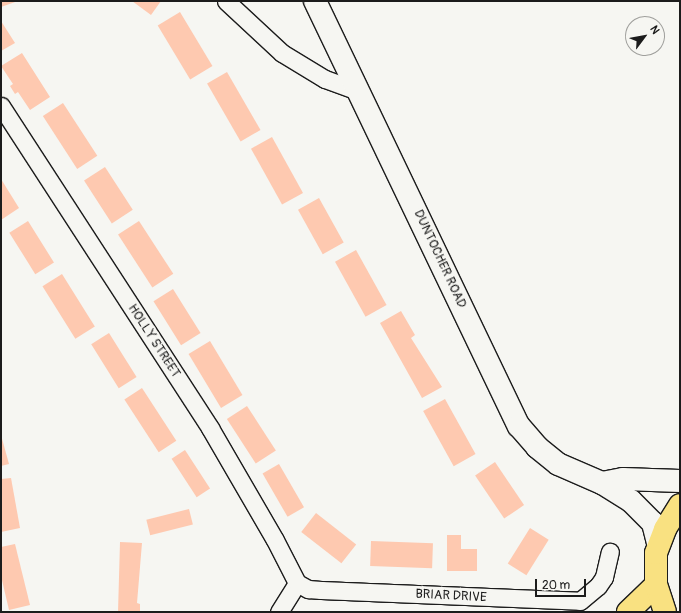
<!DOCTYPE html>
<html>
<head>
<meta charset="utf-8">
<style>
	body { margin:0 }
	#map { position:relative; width:681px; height:613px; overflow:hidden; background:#f6f6f2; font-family:Pangolin,sans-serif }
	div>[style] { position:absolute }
	.building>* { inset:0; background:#fec9b0; transform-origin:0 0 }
	.roads { filter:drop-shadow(1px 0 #1c1c1c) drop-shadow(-1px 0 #1c1c1c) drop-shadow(0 1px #1c1c1c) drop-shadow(0 -1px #1c1c1c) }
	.minor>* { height:17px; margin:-8.5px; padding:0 8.5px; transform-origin:8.5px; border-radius:8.5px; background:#f6f6f2 }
	.secondary>* { height:22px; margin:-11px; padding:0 11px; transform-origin:11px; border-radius:11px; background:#f6f6f2 }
	.primary>* { height:22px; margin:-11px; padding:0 11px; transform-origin:11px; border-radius:11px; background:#f9e181 }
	span { translate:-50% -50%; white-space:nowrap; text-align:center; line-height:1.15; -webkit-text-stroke:4px #f6f6f2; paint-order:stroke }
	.street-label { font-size:13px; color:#1c1c1c }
	.frame { position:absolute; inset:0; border:2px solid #1c1c1c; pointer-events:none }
	.north { position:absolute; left:625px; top:16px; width:40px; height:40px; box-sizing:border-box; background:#f6f6f2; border:1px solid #9f9f9c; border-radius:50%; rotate:58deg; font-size:11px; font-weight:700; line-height:16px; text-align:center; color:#1c1c1c }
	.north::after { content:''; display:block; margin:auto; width:14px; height:18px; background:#1c1c1c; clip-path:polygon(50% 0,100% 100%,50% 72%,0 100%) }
	.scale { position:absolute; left:535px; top:579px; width:51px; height:18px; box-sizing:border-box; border:2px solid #1c1c1c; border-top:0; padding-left:5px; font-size:12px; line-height:14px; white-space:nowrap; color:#1c1c1c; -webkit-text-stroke:3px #f6f6f2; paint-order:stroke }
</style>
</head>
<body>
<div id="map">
	<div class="building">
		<div style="clip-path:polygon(1px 1px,18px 1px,1px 7px)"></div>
		<div style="clip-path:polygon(132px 1px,161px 1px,151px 15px)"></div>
		<div style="left:180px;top:12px;width:63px;height:26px;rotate:59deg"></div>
		<div style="clip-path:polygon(1px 21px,15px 43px,1px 51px)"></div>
		<div style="clip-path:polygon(22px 53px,50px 97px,30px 110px,18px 92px,15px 94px,10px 86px,13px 84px,1px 66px)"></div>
		<div style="left:227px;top:72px;width:67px;height:23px;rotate:60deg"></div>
		<div style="left:63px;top:103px;width:63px;height:24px;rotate:57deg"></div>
		<div style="left:272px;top:137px;width:64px;height:24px;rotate:61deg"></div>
		<div style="left:105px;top:167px;width:51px;height:25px;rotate:57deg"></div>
		<div style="clip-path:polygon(1px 179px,19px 208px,1px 220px)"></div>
		<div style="left:319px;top:198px;width:51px;height:24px;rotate:61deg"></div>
		<div style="left:28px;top:221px;width:49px;height:22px;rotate:58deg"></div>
		<div style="left:139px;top:221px;width:63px;height:25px;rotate:57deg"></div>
		<div style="left:356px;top:250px;width:63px;height:24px;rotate:61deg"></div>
		<div style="left:62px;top:274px;width:62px;height:23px;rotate:58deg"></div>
		<div style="left:173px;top:289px;width:52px;height:23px;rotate:58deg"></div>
		<div style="clip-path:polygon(401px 311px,415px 335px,411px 338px,442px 387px,422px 398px,380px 323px)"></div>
		<div style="left:109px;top:333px;width:52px;height:21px;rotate:58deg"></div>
		<div style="left:210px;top:341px;width:63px;height:25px;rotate:59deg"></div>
		<div style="left:142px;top:388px;width:63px;height:21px;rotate:57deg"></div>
		<div style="left:445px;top:399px;width:63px;height:25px;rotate:61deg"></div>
		<div style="left:247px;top:406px;width:53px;height:24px;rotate:57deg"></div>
		<div style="clip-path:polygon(1px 435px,9px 464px,1px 466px)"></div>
		<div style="left:185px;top:450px;width:46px;height:16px;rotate:57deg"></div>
		<div style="left:495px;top:462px;width:52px;height:24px;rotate:56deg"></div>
		<div style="left:279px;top:464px;width:50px;height:19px;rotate:60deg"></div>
		<div style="clip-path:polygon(11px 478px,20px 528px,1px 532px,1px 479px)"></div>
		<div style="left:189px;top:509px;width:16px;height:44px;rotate:76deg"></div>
		<div style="left:316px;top:513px;width:51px;height:24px;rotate:38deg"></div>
		<div style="left:530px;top:528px;width:22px;height:42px;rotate:32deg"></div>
		<div style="clip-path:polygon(447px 535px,461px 535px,461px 549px,477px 549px,477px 571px,447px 571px)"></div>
		<div style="left:371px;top:541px;width:62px;height:25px;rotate:2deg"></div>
		<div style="clip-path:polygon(120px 542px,142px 543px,137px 603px,140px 604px,140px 612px,118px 612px)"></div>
		<div style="clip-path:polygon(15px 544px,30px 605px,9px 610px,1px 576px,1px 547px)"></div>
	</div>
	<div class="roads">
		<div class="minor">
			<div style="left:226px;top:1px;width:76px;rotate:42.9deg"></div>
			<div style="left:282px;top:53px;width:50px;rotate:31.2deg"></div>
			<div style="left:325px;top:79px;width:38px;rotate:20deg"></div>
			<div style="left:1px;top:106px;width:384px;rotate:57deg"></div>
			<div style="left:210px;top:428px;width:129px;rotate:59.9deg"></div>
			<div style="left:275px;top:540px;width:48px;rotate:62.9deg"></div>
			<div style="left:279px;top:612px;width:34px;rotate:-58deg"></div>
			<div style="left:297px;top:583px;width:13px;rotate:29deg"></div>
			<div style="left:308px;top:589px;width:13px;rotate:4deg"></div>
			<div style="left:321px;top:590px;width:259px;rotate:2.4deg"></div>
			<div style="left:580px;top:601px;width:23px;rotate:-40deg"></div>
			<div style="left:598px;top:586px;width:11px;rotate:-56deg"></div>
			<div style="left:604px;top:577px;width:26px;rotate:-77deg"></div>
		</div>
		<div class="secondary">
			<div style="left:315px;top:1px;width:471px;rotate:64.4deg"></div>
			<div style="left:519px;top:426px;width:28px;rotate:49deg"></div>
			<div style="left:537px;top:447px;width:27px;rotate:39deg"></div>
			<div style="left:558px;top:464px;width:48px;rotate:23.4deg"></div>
			<div style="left:602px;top:483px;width:34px;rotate:32deg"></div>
			<div style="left:631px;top:501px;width:31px;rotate:45deg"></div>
			<div style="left:653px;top:523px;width:21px;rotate:76deg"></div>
			<div style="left:602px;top:483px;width:21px;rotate:-11deg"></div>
			<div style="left:623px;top:479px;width:57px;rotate:2deg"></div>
		</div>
		<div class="primary">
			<div style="left:628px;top:612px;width:39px;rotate:-44deg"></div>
			<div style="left:665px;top:612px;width:28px;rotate:-108deg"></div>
			<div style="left:656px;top:585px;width:32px;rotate:-90deg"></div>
			<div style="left:656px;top:553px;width:26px;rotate:-69deg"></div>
			<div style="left:665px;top:529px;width:28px;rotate:-58deg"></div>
		</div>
	</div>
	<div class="street-label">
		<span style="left:440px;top:259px;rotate:65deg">DUNTOCHER ROAD</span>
		<span style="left:154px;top:341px;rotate:57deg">HOLLY STREET</span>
		<span style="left:451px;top:596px;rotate:3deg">BRIAR DRIVE</span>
	</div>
	<div class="frame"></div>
	<div class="north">N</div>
	<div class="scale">20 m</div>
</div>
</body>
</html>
